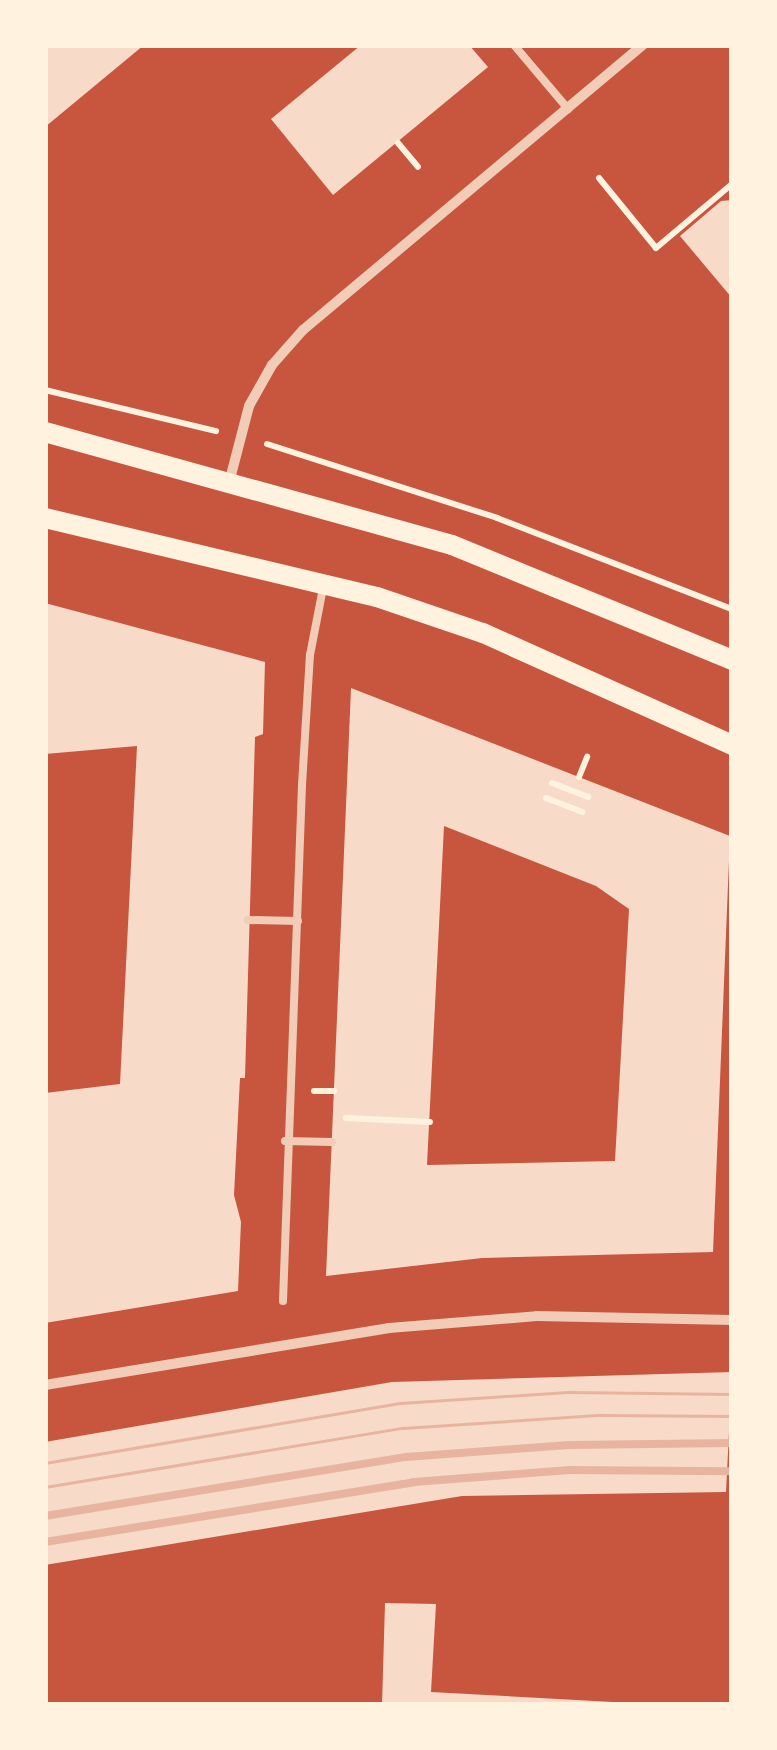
<!DOCTYPE html>
<html>
<head>
<meta charset="utf-8">
<style>
	body { margin:0 }
	#map { position:relative; width:777px; height:1750px; overflow:hidden; background:#c8553d; font-family:"Open Sans",sans-serif }
	div>[style] { position:absolute }
	.building>* { inset:0; background:#f7dbc8 }
	.path>* { height:6px; margin:-3px; padding:0 3px; transform-origin:3px; border-radius:3px; background:#fff3e0 }
	.service>* { height:8px; margin:-4px; padding:0 4px; transform-origin:4px; border-radius:4px; background:#f1ccb7 }
	.minor>* { height:10px; margin:-5px; padding:0 5px; transform-origin:5px; border-radius:5px; background:#f1ccb7 }
	.secondary>* { height:20px; margin:-10px; padding:0 10px; transform-origin:10px; border-radius:10px; background:#fff3e0 }
	.tram>* { height:2.5px; margin:-1.25px; padding:0 1.25px; transform-origin:1.25px; border-radius:1.25px; background:#e9b49f }
	.rail>* { height:8px; margin:-4px; padding:0 4px; transform-origin:4px; border-radius:4px; background:#e9b49f }
	span { translate:-50% -50%; white-space:nowrap; text-align:center; line-height:1.15; -webkit-text-stroke:9px #fff3e0; paint-order:stroke }
	.frame { position:absolute; inset:0; border:48px solid #fff3e0; pointer-events:none }
</style>
</head>
<body>
<div id="map">
	<div class="building">
		<div style="clip-path:polygon(45px 45px,144px 45px,45px 127px)"></div>
		<div style="clip-path:polygon(361px 45px,469px 45px,488px 67px,333px 195px,271px 119px)"></div>
		<div style="clip-path:polygon(732px 200px,732px 298px,680px 236px,721px 201px)"></div>
		<div style="clip-path:polygon(45px 603px,265px 662px,263px 734px,255px 737px,245px 1078px,240px 1078px,234px 1195px,241px 1222px,238px 1291px,45px 1323px,45px 1093px,120px 1084px,137px 746px,45px 754px)"></div>
		<div style="clip-path:polygon(evenodd,351px 688px,730px 836px,713px 1252px,482px 1258px,326px 1276px,351px 688px,444px 826px,596px 886px,629px 909px,615px 1161px,427px 1165px,444px 826px)"></div>
		<div style="clip-path:polygon(732px 1372px,726px 1492px,462px 1496px,45px 1565px,45px 1442px,392px 1382px)"></div>
		<div style="clip-path:polygon(385px 1603px,436px 1604px,431px 1692px,668px 1705px,382px 1705px)"></div>
	</div>
	<div class="path">
		<div style="left:398px;top:143px;width:31px;rotate:50deg"></div>
		<div style="left:599px;top:178px;width:90px;rotate:50.8deg"></div>
		<div style="left:656px;top:248px;width:99px;rotate:-40.1deg"></div>
		<div style="left:45px;top:390px;width:176px;rotate:13.5deg"></div>
		<div style="left:267px;top:444px;width:242px;rotate:17.8deg"></div>
		<div style="left:497px;top:518px;width:252px;rotate:21.2deg"></div>
		<div style="left:579px;top:777px;width:22px;rotate:-68deg"></div>
		<div style="left:552px;top:783px;width:39px;rotate:21deg"></div>
		<div style="left:546px;top:798px;width:39px;rotate:21deg"></div>
		<div style="left:314px;top:1091px;width:20px"></div>
		<div style="left:346px;top:1118px;width:84px;rotate:2.7deg"></div>
	</div>
	<div class="service">
		<div style="left:514px;top:45px;width:84px;rotate:49.8deg"></div>
		<div style="left:248px;top:920px;width:50px;rotate:1.1deg"></div>
		<div style="left:285px;top:1141px;width:47px;rotate:1.2deg"></div>
		<div style="left:283px;top:1301px;width:516px;rotate:-87.89deg"></div>
		<div style="left:302px;top:785px;width:130px;rotate:-86.5deg"></div>
		<div style="left:310px;top:655px;width:68px;rotate:-79deg"></div>
	</div>
	<div class="minor">
		<div style="left:230px;top:479px;width:75px;rotate:-75.4deg"></div>
		<div style="left:249px;top:406px;width:47px;rotate:-60.7deg"></div>
		<div style="left:272px;top:365px;width:47px;rotate:-48.5deg"></div>
		<div style="left:303px;top:330px;width:444px;rotate:-40deg"></div>
		<div style="left:45px;top:1385px;width:349px;rotate:-9.4deg"></div>
		<div style="left:389px;top:1328px;width:148px;rotate:-4.6deg"></div>
		<div style="left:537px;top:1316px;width:195px;rotate:1.2deg"></div>
	</div>
	<div class="secondary">
		<div style="left:45px;top:432px;width:422px;rotate:15.5deg"></div>
		<div style="left:452px;top:545px;width:303px;rotate:22.3deg"></div>
		<div style="left:45px;top:518px;width:341px;rotate:13.4deg"></div>
		<div style="left:377px;top:597px;width:112px;rotate:18.8deg"></div>
		<div style="left:483px;top:633px;width:273px;rotate:24.2deg"></div>
	</div>
	<div class="tram">
		<div style="left:45px;top:1463px;width:361px;rotate:-9.6deg"></div>
		<div style="left:401px;top:1403px;width:167px;rotate:-3.8deg"></div>
		<div style="left:568px;top:1392px;width:164px;rotate:0.7deg"></div>
		<div style="left:45px;top:1487px;width:363px;rotate:-9.4deg"></div>
		<div style="left:403px;top:1428px;width:198px;rotate:-3.8deg"></div>
		<div style="left:601px;top:1415px;width:131px;rotate:0.4deg"></div>
	</div>
	<div class="rail">
		<div style="left:45px;top:1516px;width:366px;rotate:-9.3deg"></div>
		<div style="left:406px;top:1457px;width:163px;rotate:-4.2deg"></div>
		<div style="left:569px;top:1445px;width:163px;rotate:-0.7deg"></div>
		<div style="left:45px;top:1542px;width:374px;rotate:-9.2deg"></div>
		<div style="left:414px;top:1482px;width:156px;rotate:-4.4deg"></div>
		<div style="left:570px;top:1470px;width:162px;rotate:0.4deg"></div>
	</div>
	<div class="frame"></div>
</div>
</body>
</html>
